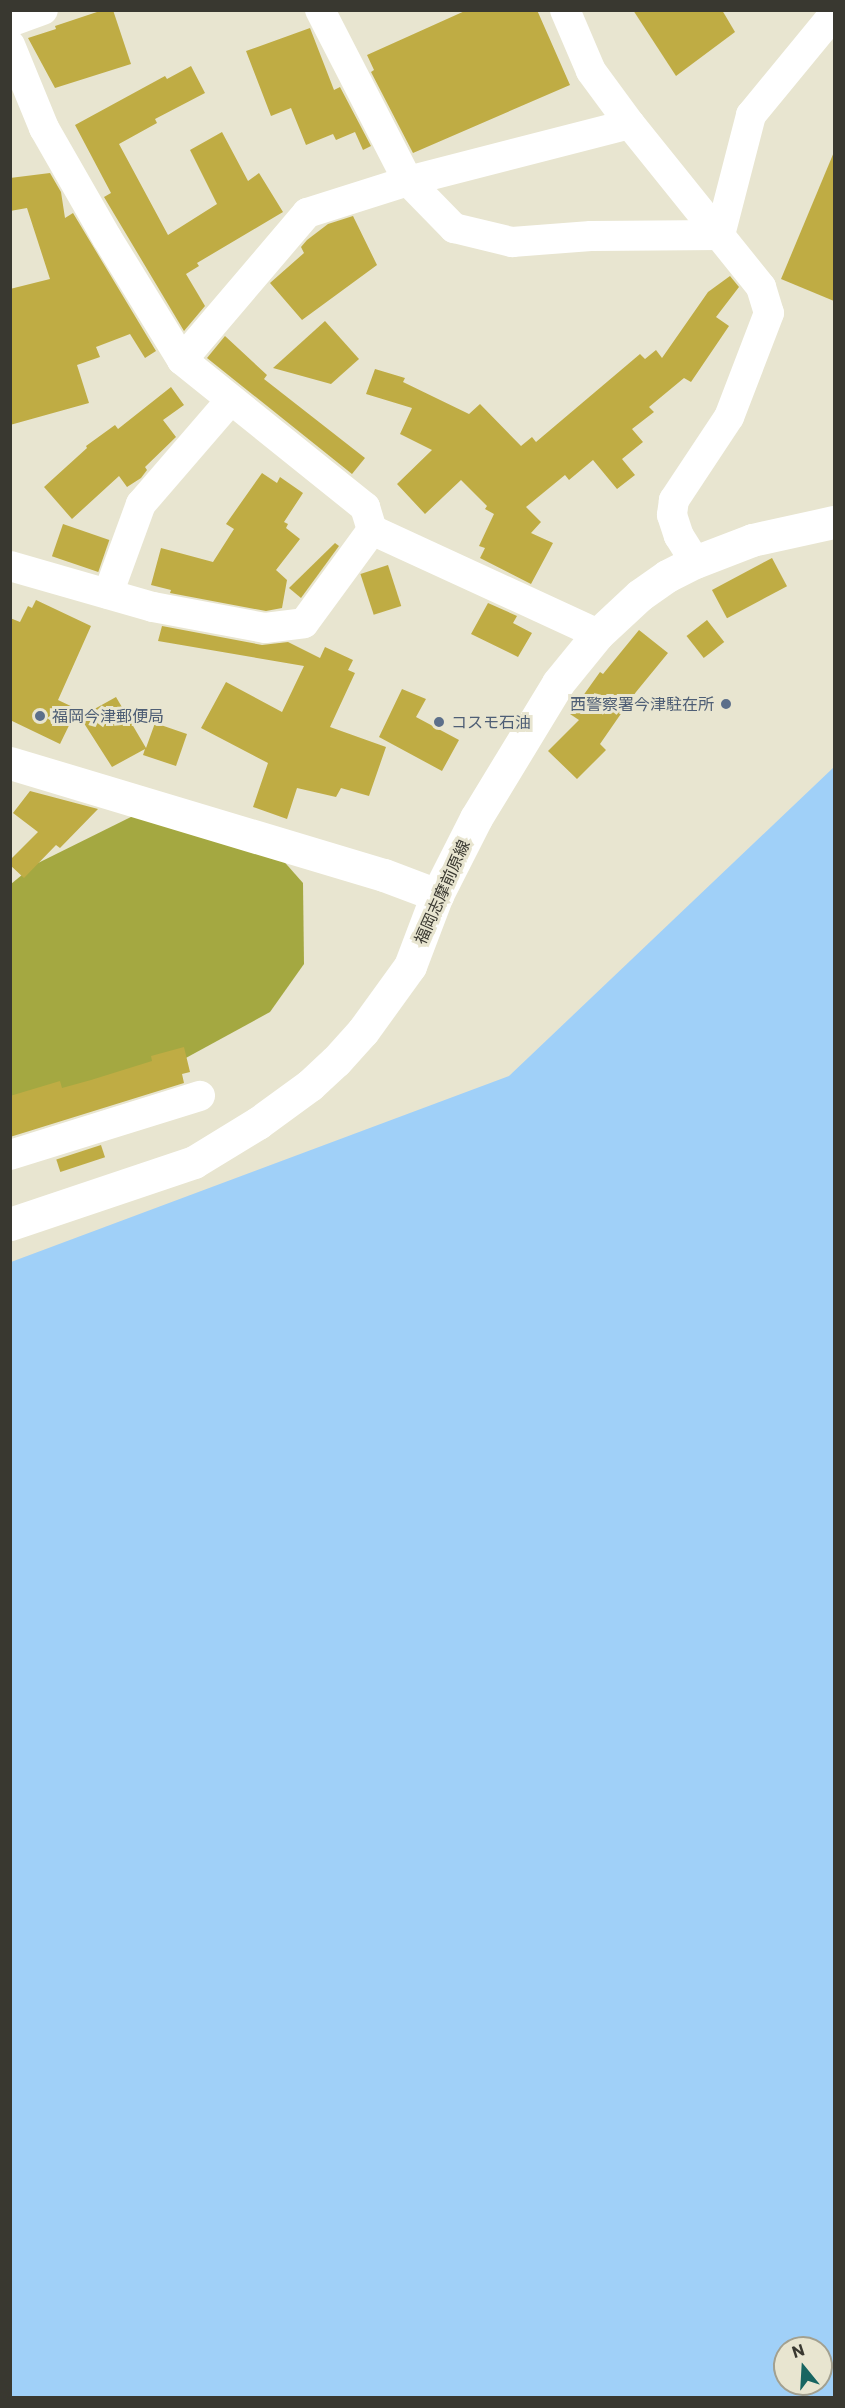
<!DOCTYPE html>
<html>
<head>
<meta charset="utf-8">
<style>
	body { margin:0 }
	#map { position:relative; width:845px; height:2408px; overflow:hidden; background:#e8e5d0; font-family:Commissioner,"Noto Sans JP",sans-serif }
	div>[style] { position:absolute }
	.forest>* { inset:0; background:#a4a841 }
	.water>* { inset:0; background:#a0d0f8 }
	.building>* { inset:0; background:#bfac44; transform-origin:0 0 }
	.street>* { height:30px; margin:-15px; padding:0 15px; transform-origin:15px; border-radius:15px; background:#fff }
	.secondary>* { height:33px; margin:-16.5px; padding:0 16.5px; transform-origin:16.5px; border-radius:16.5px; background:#fff }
	.primary>* { height:33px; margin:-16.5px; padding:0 16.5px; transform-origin:16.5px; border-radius:16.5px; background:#fff }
	.dots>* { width:16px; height:16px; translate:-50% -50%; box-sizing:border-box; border:3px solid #e8e5d0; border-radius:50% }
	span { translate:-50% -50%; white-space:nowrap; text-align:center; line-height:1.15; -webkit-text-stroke:6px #e8e5d0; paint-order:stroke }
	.service-label { font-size:16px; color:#4e5e75 }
	.right { translate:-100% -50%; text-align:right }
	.left { translate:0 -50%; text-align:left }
	.street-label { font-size:16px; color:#393830 }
	.frame { position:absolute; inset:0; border:12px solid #393830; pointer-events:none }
	.north { position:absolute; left:773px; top:2336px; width:60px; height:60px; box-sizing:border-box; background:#e8e5d0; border:2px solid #a2a090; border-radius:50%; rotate:342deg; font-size:16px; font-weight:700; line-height:24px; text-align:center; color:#393830 }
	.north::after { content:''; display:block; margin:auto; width:21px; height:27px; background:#176561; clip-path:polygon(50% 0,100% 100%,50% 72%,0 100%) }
</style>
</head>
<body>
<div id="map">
	<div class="forest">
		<div style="clip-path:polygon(145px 810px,280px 857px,303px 883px,304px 964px,270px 1012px,184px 1059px,11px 1109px,11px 884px,34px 865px)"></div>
	</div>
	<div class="water">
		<div style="clip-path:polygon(evenodd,834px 767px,834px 2397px,11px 2397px,11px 1262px,509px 1076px,834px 767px,785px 2348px,821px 2348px,821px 2384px,785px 2384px,785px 2348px)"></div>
	</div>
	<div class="building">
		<div style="clip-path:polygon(103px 10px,113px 10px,131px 64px,55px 88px,28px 38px,56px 29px,55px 26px)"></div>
		<div style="clip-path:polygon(467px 10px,537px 10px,570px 85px,413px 153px,371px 72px,374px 70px,367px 55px)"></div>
		<div style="clip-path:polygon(633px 10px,722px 10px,735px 32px,676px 76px)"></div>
		<div style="clip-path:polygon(310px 28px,334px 90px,340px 87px,371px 146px,363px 150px,355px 132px,336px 140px,333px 134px,306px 145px,291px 108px,271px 116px,246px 51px)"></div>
		<div style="clip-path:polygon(191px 66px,205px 93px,155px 119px,157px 123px,119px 144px,168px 235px,217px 204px,190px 150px,222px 132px,248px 181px,259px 173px,283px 212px,197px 263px,199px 266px,186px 274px,205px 306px,184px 331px,104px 197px,111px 193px,75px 125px,165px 76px,167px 79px)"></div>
		<div style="clip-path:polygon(834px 152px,834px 301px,781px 279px)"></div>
		<div style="clip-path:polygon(50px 173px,61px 192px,65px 218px,73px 213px,156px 351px,145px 358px,130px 334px,96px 347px,100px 357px,77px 365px,89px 403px,10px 425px,10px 289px,50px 279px,27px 208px,10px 211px,10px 178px)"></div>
		<div style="clip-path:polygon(353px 216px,377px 265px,302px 320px,270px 283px,304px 253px,301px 247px,307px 240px,328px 224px)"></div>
		<div style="clip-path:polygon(730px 276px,739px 287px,716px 317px,729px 326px,691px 382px,684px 378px,649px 407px,654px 412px,632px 429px,643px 442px,622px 459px,635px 475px,617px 489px,593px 460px,569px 480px,565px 475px,526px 507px,541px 522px,531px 533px,553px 543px,531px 584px,480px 558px,485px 548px,479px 546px,494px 514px,485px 509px,487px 506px,461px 480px,425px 514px,397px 484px,432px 450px,400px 434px,412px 408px,366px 394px,375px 369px,405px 378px,403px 382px,469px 414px,480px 404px,521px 446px,532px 437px,536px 442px,640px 354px,645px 359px,656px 350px,662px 358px,708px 292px)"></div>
		<div style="clip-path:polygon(325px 321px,359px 359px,331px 384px,273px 368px)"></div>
		<div style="clip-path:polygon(225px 336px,267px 375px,264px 379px,365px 458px,352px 474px,207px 358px)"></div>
		<div style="clip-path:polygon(171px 387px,184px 405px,163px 420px,176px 437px,145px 467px,147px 470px,141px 478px,127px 487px,119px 476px,72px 519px,44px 487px,87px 448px,86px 446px,115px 425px,118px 429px)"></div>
		<div style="clip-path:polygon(262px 473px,277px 483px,280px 477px,303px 493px,284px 522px,288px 524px,286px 528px,300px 539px,276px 570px,287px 580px,282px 608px,266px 611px,170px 593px,171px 590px,151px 585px,161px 548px,213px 562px,234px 529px,226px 524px)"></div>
		<div style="left:63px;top:524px;width:49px;height:34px;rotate:19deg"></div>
		<div style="clip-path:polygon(335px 543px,339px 546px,301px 598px,289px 588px)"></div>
		<div style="left:772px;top:558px;width:32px;height:68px;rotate:62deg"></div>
		<div style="left:388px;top:565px;width:43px;height:29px;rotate:72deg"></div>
		<div style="clip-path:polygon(36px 600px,91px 626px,58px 700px,77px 709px,60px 744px,10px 720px,10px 618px,20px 622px,28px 606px,32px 608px)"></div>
		<div style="clip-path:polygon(488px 603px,517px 616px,513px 623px,532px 633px,518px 657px,471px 634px)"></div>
		<div style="left:707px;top:620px;width:28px;height:26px;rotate:52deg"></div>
		<div style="clip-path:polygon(162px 626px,262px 645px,288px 642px,320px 658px,325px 647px,353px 660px,348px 670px,355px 673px,330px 727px,386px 747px,369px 796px,341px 788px,336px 797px,297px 788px,287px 819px,253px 807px,268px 763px,201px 728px,226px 682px,282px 712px,304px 666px,158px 641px)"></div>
		<div style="clip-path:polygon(639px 630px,668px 653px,636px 692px,600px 744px,606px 750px,577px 779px,548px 751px,579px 720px,570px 714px,600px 672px,603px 674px)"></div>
		<div style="clip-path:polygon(402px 689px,426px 699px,416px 717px,459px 740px,442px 771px,379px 737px)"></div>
		<div style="clip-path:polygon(116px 697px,146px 748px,155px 723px,187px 734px,176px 766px,143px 755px,145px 749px,112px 767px,80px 717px)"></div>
		<div style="clip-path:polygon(30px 791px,98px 809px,60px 848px,56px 845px,24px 878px,10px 865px,10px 860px,38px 832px,13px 813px)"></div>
		<div style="clip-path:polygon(184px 1047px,190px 1072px,182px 1074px,184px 1083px,10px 1137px,10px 1096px,60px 1081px,62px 1088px,91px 1080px,152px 1061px,151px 1056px)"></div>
		<div style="left:101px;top:1145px;width:13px;height:47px;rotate:72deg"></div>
	</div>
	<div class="street">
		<div style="left:320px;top:10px;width:192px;rotate:62.8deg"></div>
		<div style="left:408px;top:181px;width:66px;rotate:45.6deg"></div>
		<div style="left:454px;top:228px;width:60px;rotate:13.6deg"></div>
		<div style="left:512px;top:242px;width:79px;rotate:-4.3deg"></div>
		<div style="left:591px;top:236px;width:129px;rotate:-0.4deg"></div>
		<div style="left:720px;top:235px;width:124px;rotate:-75.5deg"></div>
		<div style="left:751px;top:115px;width:131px;rotate:-50.6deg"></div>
		<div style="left:565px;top:10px;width:66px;rotate:66.9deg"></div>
		<div style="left:591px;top:71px;width:66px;rotate:53.7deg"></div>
		<div style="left:630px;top:124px;width:209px;rotate:51.2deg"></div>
		<div style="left:761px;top:287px;width:27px;rotate:73deg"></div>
		<div style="left:769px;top:313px;width:111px;rotate:111deg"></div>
		<div style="left:729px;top:417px;width:100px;rotate:123.5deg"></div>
		<div style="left:674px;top:500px;width:15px;rotate:98deg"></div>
		<div style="left:672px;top:515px;width:22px;rotate:72deg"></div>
		<div style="left:679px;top:536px;width:31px;rotate:58deg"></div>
		<div style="left:10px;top:22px;width:35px;rotate:-20deg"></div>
		<div style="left:10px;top:45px;width:90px;rotate:67.7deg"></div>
		<div style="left:44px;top:128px;width:127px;rotate:60.2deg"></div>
		<div style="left:107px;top:238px;width:143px;rotate:58.4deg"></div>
		<div style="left:182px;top:360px;width:235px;rotate:38.8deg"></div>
		<div style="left:365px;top:507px;width:24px;rotate:73deg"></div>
		<div style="left:372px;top:530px;width:249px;rotate:24.7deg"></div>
		<div style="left:182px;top:360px;width:193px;rotate:-49.6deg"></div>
		<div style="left:307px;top:213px;width:106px;rotate:-17.6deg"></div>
		<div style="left:408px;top:181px;width:229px;rotate:-14.4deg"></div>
		<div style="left:10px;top:566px;width:149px;rotate:16deg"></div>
		<div style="left:153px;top:607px;width:114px;rotate:10.6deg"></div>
		<div style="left:265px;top:628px;width:39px;rotate:-7deg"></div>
		<div style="left:304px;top:623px;width:115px;rotate:-53.8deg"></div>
		<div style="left:108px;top:594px;width:96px;rotate:-69.9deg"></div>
		<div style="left:141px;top:504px;width:136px;rotate:-49.2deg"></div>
		<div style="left:10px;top:1155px;width:199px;rotate:-17.3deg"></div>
	</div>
	<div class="secondary">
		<div style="left:10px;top:763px;width:390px;rotate:16.7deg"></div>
		<div style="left:384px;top:875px;width:57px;rotate:20.7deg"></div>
	</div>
	<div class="primary">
		<div style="left:10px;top:1224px;width:194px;rotate:-18.6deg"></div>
		<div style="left:194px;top:1162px;width:75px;rotate:-31.4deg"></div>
		<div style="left:258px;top:1123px;width:64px;rotate:-36.2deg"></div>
		<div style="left:310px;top:1085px;width:35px;rotate:-43deg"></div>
		<div style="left:336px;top:1061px;width:40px;rotate:-48deg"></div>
		<div style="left:363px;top:1031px;width:80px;rotate:-54.1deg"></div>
		<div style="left:410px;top:966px;width:76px;rotate:-69.2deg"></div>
		<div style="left:437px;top:895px;width:86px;rotate:-63.1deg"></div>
		<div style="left:476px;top:818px;width:158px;rotate:-58.7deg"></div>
		<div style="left:558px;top:683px;width:63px;rotate:-50.8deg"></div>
		<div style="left:598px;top:634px;width:57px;rotate:-42.9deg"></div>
		<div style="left:640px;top:595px;width:33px;rotate:-35deg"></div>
		<div style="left:667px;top:576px;width:31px;rotate:-27deg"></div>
		<div style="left:695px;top:562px;width:61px;rotate:-21.1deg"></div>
		<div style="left:752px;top:540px;width:84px;rotate:-12.4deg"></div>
	</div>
	<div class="dots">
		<div style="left:726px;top:704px;background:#5c6f8a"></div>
		<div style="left:40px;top:716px;background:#5c6f8a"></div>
		<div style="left:439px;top:722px;background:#5c6f8a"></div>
	</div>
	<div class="service-label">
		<span class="right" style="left:714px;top:704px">西警察署今津駐在所</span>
		<span class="left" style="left:52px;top:716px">福岡今津郵便局</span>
		<span class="left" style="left:451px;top:722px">コスモ石油</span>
	</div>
	<div class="street-label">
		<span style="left:442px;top:892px;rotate:-66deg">福岡志摩前原線</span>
	</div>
	<div class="frame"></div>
	<div class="north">N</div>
</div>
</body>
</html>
